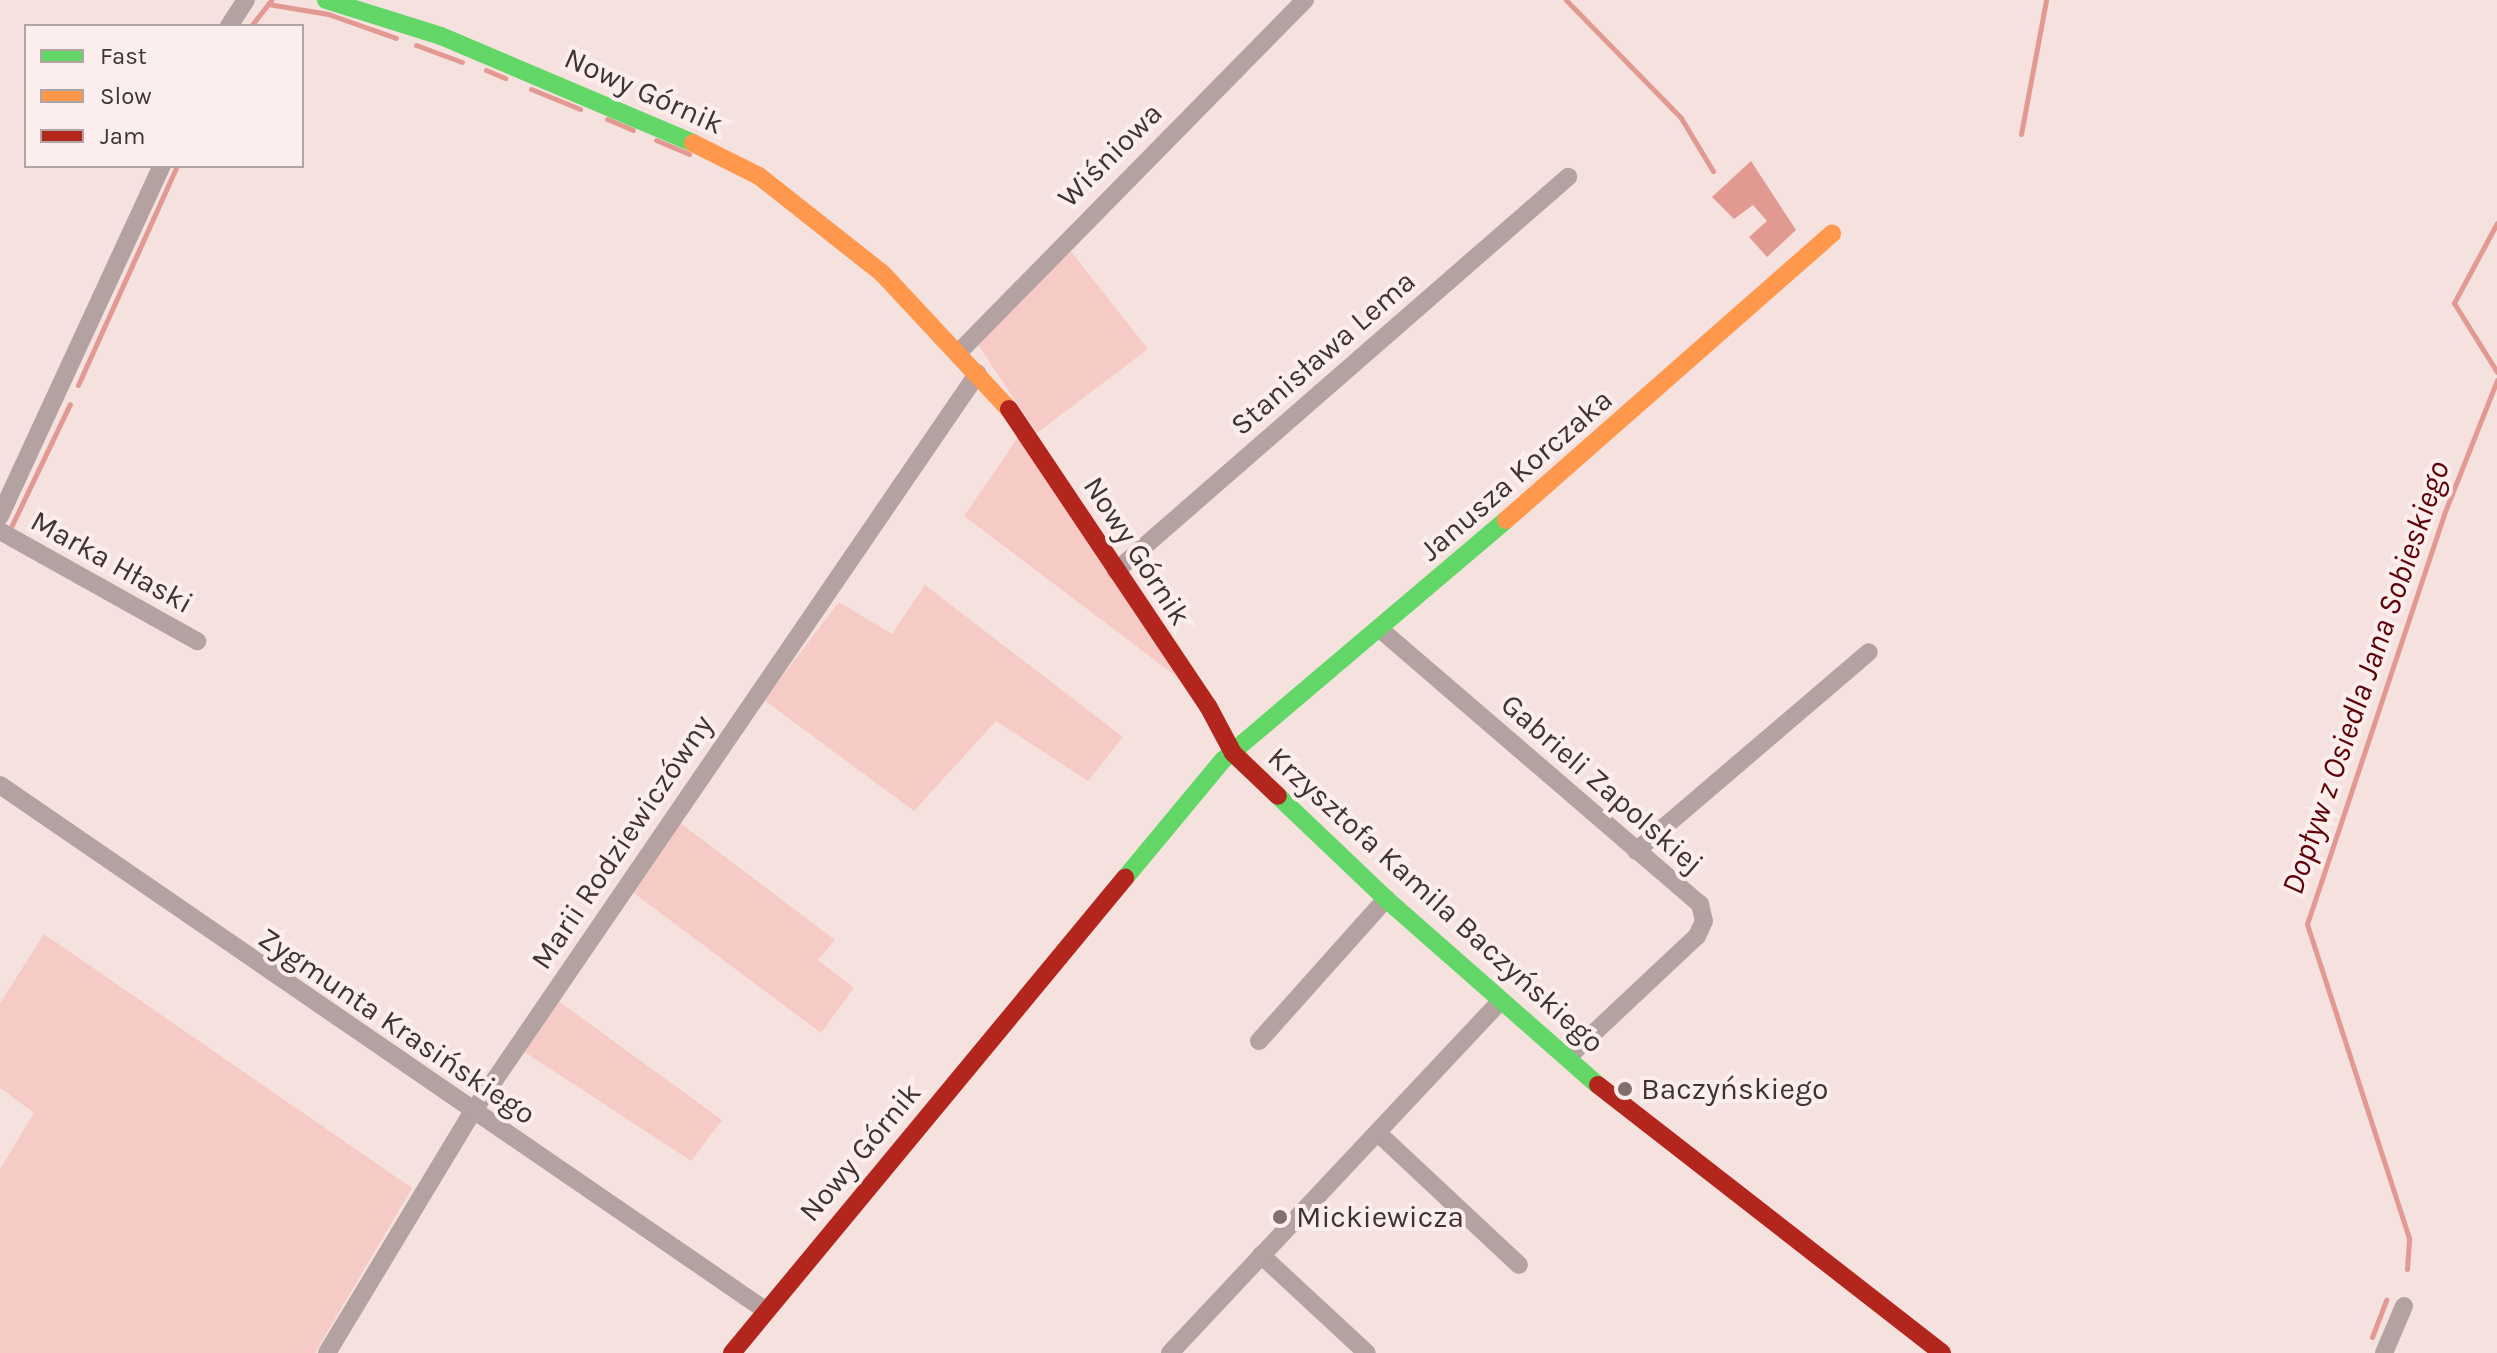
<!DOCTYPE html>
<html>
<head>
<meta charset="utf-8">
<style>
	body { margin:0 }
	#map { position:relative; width:2497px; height:1353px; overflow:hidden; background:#f5e2df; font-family:Karla,sans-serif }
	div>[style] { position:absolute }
	.green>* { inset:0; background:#f7cbc5 }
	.water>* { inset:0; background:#e19992 }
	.stream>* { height:5px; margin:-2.5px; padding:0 2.5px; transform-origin:2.5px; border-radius:2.5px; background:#e19992 }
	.street>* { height:18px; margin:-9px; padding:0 9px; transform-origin:9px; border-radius:9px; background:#b3a2a1 }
	.fast>* { height:18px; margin:-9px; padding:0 9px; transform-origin:9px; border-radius:9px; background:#63d668 }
	.slow>* { height:18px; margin:-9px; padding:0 9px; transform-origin:9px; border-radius:9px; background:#ff974d }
	.jam>* { height:18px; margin:-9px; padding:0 9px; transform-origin:9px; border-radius:9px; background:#b3261e }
	.dots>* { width:22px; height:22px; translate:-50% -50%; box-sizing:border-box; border:4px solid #fceeec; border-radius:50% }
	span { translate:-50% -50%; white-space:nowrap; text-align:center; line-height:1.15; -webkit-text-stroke:8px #fceeec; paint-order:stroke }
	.street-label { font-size:30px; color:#403331 }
	.poi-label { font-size:30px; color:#403331 }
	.left { translate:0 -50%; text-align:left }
	.water-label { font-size:32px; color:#5c0307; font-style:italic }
	.legend { position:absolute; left:24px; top:24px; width:280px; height:144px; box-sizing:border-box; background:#fceeec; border:2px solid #b1a3a1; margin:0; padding:10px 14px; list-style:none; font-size:24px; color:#403331 }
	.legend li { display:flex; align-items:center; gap:16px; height:40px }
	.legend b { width:40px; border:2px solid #b1a3a1 }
</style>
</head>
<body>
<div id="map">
	<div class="green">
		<div style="clip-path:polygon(1069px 249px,1148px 349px,1037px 433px,978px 345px)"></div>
		<div style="clip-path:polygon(1019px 436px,1177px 677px,964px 516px)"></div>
		<div style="clip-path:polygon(925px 585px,1123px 737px,1088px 781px,996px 721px,914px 811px,764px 700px,839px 602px,892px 634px)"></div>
		<div style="clip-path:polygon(679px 822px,835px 940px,818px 960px,854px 988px,821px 1033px,631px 891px)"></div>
		<div style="clip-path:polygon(44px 934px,412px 1188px,315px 1353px,0 1353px,0 1169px,34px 1113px,0 1088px,0 1003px)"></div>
		<div style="clip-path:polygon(557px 1000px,722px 1120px,691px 1161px,523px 1051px)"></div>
	</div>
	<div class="water">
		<div style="clip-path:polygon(1751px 161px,1796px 230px,1767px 257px,1749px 237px,1767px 221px,1753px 205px,1734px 219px,1712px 197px)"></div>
	</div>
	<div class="stream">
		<div style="left:1566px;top:0;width:165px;rotate:45.7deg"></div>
		<div style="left:1681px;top:118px;width:62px;rotate:58.9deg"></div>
		<div style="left:268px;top:4px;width:61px;rotate:9.5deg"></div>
		<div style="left:328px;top:14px;width:72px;rotate:19.4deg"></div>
		<div style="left:251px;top:26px;width:33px;rotate:-52deg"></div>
		<div style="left:416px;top:45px;width:49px;rotate:20.3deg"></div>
		<div style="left:486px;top:70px;width:21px;rotate:23deg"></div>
		<div style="left:531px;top:89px;width:53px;rotate:22.2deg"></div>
		<div style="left:607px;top:119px;width:28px;rotate:23deg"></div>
		<div style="left:2021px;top:134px;width:136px;rotate:-79.4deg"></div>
		<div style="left:656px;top:140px;width:36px;rotate:23deg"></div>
		<div style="left:2497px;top:223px;width:91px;rotate:118.3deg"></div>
		<div style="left:2454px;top:303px;width:81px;rotate:58.1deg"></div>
		<div style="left:78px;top:385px;width:240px;rotate:-65.7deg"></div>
		<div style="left:12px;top:525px;width:134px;rotate:-64.4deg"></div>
		<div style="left:2407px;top:1269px;width:31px;rotate:-86deg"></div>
		<div style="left:2409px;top:1238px;width:330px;rotate:-108deg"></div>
		<div style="left:2307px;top:924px;width:432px;rotate:-71.5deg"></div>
		<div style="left:2444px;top:514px;width:144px;rotate:-68.4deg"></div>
		<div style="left:2372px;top:1337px;width:40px;rotate:-69deg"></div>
	</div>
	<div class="street">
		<div style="left:229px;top:26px;width:31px;rotate:-57deg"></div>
		<div style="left:959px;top:352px;width:494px;rotate:-45.5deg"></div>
		<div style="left:0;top:516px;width:386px;rotate:-65.2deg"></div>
		<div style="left:0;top:531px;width:226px;rotate:29.2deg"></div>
		<div style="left:1116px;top:571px;width:600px;rotate:-41.08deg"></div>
		<div style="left:1381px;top:630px;width:421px;rotate:40.7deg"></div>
		<div style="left:1700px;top:904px;width:17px;rotate:77deg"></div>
		<div style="left:1704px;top:921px;width:17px;rotate:115deg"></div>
		<div style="left:1697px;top:936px;width:177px;rotate:136.8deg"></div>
		<div style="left:0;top:785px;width:928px;rotate:34.46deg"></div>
		<div style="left:1636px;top:851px;width:306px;rotate:-40.5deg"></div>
		<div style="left:1259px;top:1041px;width:191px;rotate:-48.2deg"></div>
		<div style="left:1378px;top:1133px;width:193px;rotate:43.1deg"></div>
		<div style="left:1261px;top:1255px;width:144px;rotate:42.8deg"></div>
		<div style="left:327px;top:1353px;width:280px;rotate:-58.9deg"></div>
		<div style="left:472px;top:1113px;width:896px;rotate:-55.64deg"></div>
		<div style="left:1170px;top:1353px;width:483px;rotate:-46.8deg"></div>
		<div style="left:2384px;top:1353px;width:51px;rotate:-66.9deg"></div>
	</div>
	<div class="fast">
		<div style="left:326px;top:0;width:121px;rotate:17.4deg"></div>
		<div style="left:441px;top:36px;width:274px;rotate:23deg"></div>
		<div style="left:1278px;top:796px;width:149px;rotate:43.6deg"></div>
		<div style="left:1386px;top:899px;width:282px;rotate:41.3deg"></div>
		<div style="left:1125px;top:878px;width:153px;rotate:-50.3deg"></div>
		<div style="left:1223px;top:760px;width:371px;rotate:-40.3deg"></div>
	</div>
	<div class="slow">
		<div style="left:693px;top:143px;width:74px;rotate:26.6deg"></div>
		<div style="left:759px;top:176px;width:157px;rotate:38.3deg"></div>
		<div style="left:882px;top:273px;width:186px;rotate:47deg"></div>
		<div style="left:1506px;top:520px;width:434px;rotate:-41.3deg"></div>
	</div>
	<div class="jam">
		<div style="left:1009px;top:409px;width:358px;rotate:56.2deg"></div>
		<div style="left:1208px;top:706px;width:53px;rotate:62deg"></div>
		<div style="left:1233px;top:753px;width:62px;rotate:43.7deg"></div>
		<div style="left:1598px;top:1085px;width:436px;rotate:37.9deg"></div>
		<div style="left:732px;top:1353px;width:617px;rotate:-50.4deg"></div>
	</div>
	<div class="dots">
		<div style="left:1625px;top:1089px;background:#7f706e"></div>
		<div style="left:1280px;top:1217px;background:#7f706e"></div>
	</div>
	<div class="street-label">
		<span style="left:644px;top:91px;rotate:24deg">Nowy Górnik</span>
		<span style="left:1110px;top:155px;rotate:-45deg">Wiśniowa</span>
		<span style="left:1323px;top:353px;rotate:-41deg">Stanisława Lema</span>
		<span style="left:1516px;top:475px;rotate:-41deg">Janusza Korczaka</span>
		<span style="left:1137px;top:551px;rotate:57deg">Nowy Górnik</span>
		<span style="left:112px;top:562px;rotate:29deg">Marka Hłaski</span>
		<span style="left:1602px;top:784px;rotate:41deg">Gabrieli Zapolskiej</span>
		<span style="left:622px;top:842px;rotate:-56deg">Marii Rodziewiczówny</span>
		<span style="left:1436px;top:900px;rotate:42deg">Krzysztofa Kamila Baczyńskiego</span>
		<span style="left:397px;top:1026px;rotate:34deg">Zygmunta Krasińskiego</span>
		<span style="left:860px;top:1152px;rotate:-50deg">Nowy Górnik</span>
	</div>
	<div class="poi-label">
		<span class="left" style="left:1641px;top:1089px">Baczyńskiego</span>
		<span class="left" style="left:1296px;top:1217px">Mickiewicza</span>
	</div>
	<div class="water-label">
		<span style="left:2366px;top:678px;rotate:-71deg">Dopływ z Osiedla Jana Sobieskiego</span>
	</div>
	<ul class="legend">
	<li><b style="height:10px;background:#63d668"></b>Fast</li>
	<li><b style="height:10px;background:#ff974d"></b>Slow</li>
	<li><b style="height:10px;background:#b3261e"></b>Jam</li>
	</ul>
</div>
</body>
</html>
